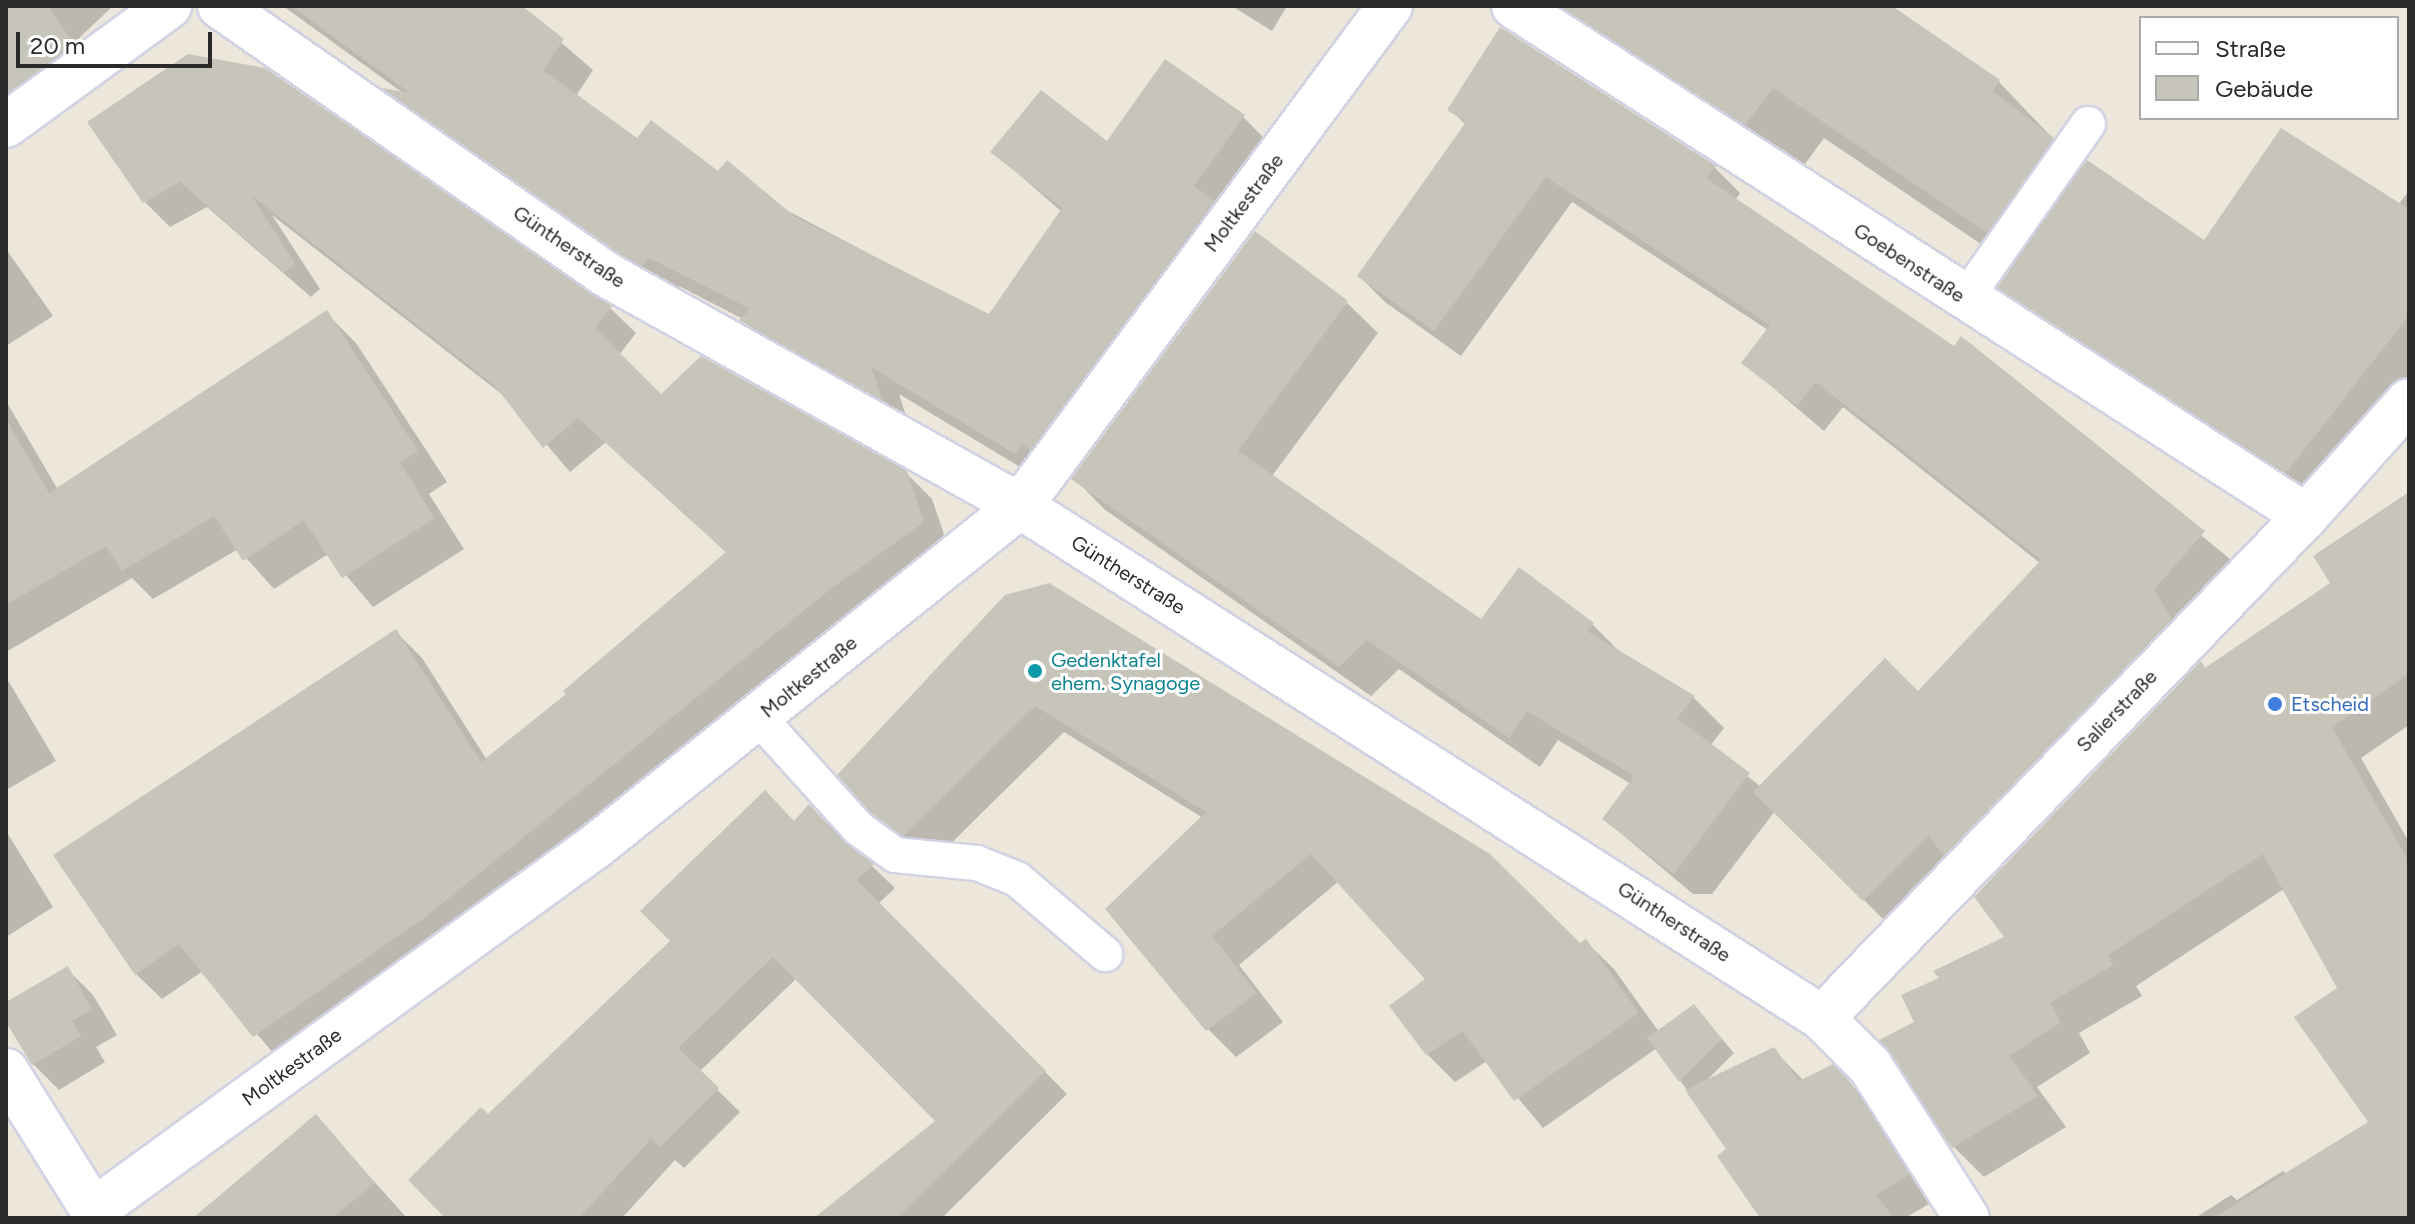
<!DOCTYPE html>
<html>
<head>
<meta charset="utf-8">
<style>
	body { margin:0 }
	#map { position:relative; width:2415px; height:1224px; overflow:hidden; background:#ece6db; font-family:Figtree,sans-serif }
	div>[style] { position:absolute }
	.shadow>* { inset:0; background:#0003 }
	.building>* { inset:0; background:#c7c4ba }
	.roads { filter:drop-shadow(2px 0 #d1d3e3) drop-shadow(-2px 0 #d1d3e3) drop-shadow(0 2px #d1d3e3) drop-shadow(0 -2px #d1d3e3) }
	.service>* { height:34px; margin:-17px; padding:0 17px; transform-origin:17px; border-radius:17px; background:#fff }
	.minor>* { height:44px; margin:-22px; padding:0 22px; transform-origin:22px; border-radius:22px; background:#fff }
	.dots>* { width:22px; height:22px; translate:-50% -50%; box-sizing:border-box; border:4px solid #fff; border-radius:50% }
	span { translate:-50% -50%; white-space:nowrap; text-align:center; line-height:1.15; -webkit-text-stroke:6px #fff; paint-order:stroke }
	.street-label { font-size:20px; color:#2a2a2a }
	.culture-label { font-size:20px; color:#0d838f }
	.left { translate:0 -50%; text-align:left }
	.shop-label { font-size:20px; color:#366cbe }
	.frame { position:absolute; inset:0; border:8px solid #2a2a2a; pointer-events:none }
	.legend { position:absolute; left:2139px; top:16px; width:260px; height:104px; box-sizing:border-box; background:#fff; border:2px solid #aaa; margin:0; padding:10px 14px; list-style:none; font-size:24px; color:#2a2a2a }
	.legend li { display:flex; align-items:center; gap:16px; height:40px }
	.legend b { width:40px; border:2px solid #aaa }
	.scale { position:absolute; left:16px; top:32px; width:196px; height:36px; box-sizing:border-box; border:4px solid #2a2a2a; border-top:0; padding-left:10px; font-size:24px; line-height:28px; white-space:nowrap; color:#2a2a2a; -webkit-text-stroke:6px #fff; paint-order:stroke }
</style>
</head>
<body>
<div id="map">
	<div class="shadow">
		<div style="clip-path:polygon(6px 6px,113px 6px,78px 39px,102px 75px,6px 151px)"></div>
		<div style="clip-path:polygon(283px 6px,519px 6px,593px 70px,576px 96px,638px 141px,718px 174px,989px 317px,1062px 212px,993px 152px,1107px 144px,1243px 117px,1273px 147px,1045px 482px,899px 394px,910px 428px,771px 350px,743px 319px,679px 286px,673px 295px,414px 117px,387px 91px,403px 93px)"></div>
		<div style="clip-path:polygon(1232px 6px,1287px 6px,1272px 31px)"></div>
		<div style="clip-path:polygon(1551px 6px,1853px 6px,1999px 82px,2083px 170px,2204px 242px,2398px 205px,2409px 191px,2409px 417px,2320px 509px,2045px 332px,2000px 287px,2015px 267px,1824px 138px,1797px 175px)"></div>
		<div style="clip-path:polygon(1450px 109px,1714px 167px,1740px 193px,1735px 200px,1955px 348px,1961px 339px,2230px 559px,1890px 926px,1775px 811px,1712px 894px,1693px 894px,1604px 819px,1631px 784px,1558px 740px,1540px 767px,1399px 669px,1371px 696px,1104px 509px,1074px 478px,1255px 234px,1347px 303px,1378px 333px,1272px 476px,1482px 622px,1592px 624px,1624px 656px,1694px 698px,1724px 728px,1710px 746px,1761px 787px,1918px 694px,2040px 563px,1843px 407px,1824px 431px,1744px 363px,1768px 330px,1572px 202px,1461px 356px,1385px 302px,1359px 276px,1466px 125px)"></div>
		<div style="clip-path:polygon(89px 122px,610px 308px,636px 333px,619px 355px,661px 396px,906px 473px,932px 499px,949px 549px,449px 944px,280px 1061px,203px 971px,162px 999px,136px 974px,396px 632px,422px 658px,487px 760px,569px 695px,727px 553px,606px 442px,570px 472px,508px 399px,272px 215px,320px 289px,311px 297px,207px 207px,170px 227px,145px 202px)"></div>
		<div style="clip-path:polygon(6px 249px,53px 316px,6px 346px)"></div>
		<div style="clip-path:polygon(326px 313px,356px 343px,447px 482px,429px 494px,464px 549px,373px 607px,328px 554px,274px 589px,238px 549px,153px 599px,132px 578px,6px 652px,6px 401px,58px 490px)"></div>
		<div style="clip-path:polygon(2409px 494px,2409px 725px,2361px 758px,2409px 842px,2409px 1218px,2195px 1218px,2231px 1195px,2237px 1200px,2283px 1171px,2287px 1174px,2370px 1122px,2340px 989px,2284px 889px,2136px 986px,2142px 996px,2079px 1033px,2090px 1053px,2037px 1087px,2066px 1127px,1984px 1177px,1954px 1147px,1882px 1041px,1917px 1023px,1943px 979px,2007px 938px,2201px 664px,2206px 669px,2333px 584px)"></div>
		<div style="clip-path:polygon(1006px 597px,1580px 946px,1586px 942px,1614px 969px,1659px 1032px,1694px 1006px,1734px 1053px,1704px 1083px,1774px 1050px,1804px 1081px,1832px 1066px,1876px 1110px,1934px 1201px,1905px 1218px,1763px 1218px,1729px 1149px,1657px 1048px,1543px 1128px,1487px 1061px,1455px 1082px,1427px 1054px,1428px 979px,1339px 881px,1239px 965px,1283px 1022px,1236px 1057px,1208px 1029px,1203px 818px,1064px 732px,932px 862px,873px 812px)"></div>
		<div style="clip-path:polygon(6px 677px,56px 761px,6px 790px)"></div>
		<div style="clip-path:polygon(810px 807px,895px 888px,878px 904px,1067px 1094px,942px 1218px,817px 1218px,938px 1121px,797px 978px,699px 1072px,740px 1112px,684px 1168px,675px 1160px,622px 1218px,447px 1218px,489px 1117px)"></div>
		<div style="clip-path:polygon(6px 831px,53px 907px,6px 937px)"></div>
		<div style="clip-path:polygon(67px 969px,93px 995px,117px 1035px,96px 1047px,105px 1062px,59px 1090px,33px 1064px,6px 1017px,6px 1004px)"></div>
		<div style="clip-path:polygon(316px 1117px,407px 1218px,196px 1218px)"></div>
	</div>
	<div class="building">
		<div style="clip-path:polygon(6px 6px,48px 6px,74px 44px,6px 94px)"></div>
		<div style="clip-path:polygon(291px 6px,522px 6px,564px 39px,543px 70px,637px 138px,651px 120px,718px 171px,727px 160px,794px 216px,989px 314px,1062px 208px,990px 152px,1041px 90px,1107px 141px,1165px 59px,1245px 115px,1194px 186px,1214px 201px,1030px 450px,1022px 444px,1015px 454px,871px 367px,883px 401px,739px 320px,750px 309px,649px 258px,642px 266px,620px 254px,381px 88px,410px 93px)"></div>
		<div style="clip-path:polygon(1560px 6px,1892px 6px,2000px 80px,1993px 91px,2054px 138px,1987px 233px,1773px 88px,1745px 125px)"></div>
		<div style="clip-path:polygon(1500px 27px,1716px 166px,1706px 178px,1954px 346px,1961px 336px,2205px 531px,2154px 590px,2172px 618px,2168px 623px,1944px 856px,1929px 836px,1863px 901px,1753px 792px,1885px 658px,1918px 691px,2041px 560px,1816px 382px,1797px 406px,1741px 363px,1770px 325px,1546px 177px,1434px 331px,1357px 276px,1466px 122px,1447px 110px)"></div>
		<div style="clip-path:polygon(188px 54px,265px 68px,612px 306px,595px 328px,661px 394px,701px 356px,907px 471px,924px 522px,833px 587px,424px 918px,253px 1037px,179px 944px,135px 975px,53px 855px,396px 629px,481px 762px,566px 694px,563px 691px,726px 552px,578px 418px,543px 448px,495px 386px,251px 195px,295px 263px,284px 273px,180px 182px,143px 203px,87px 122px)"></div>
		<div style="clip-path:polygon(2281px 128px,2409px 209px,2409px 315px,2286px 473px,1997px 288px,2087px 160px,2204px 240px)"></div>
		<div style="clip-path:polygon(1255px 231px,1348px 301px,1238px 451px,1481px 619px,1519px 567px,1594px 623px,1587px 631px,1695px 696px,1677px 718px,1750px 773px,1674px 874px,1602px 819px,1634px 776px,1527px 711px,1509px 738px,1367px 640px,1339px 667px,1071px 479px)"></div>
		<div style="clip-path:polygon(327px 310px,418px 451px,400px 463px,435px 518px,342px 578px,304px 520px,243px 561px,214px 516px,122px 571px,106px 546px,6px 605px,6px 419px,49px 493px)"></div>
		<div style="clip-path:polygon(2409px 492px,2409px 674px,2332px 727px,2409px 862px,2409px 1218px,2213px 1218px,2368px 1122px,2294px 1017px,2337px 988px,2263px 854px,2108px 955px,2113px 965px,2050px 1003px,2061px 1022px,2009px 1056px,2038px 1096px,1952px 1148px,1879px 1040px,1914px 1022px,1901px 995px,1939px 978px,1933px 971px,2004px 937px,1974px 897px,2201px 661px,2205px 668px,2330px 583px,2313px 556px)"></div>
		<div style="clip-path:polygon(1049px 583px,1490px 854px,1580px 943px,1586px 939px,1639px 1013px,1514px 1101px,1463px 1031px,1426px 1055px,1389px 1006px,1425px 979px,1311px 854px,1212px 936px,1257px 993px,1206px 1031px,1105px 909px,1206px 812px,1035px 706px,903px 836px,871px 813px,837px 775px,1005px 595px)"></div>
		<div style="clip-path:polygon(765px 790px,794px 821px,809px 804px,843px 842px,874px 864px,857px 880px,1046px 1071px,897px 1218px,814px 1218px,935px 1121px,773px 957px,678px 1048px,719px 1088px,660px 1147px,651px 1139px,579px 1218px,445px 1218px,408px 1180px,481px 1107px,488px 1114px,670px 941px,640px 911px)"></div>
		<div style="clip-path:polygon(68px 966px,92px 1009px,72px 1021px,81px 1036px,32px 1065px,6px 1022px,6px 1002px)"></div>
		<div style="clip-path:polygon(1694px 1004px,1722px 1039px,1679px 1082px,1647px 1038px)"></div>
		<div style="clip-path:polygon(1774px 1047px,1799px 1081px,1833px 1064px,1850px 1082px,1909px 1174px,1876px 1195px,1894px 1218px,1760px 1218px,1717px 1156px,1726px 1149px,1685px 1090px)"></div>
		<div style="clip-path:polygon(316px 1114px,375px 1183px,332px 1218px,193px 1218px)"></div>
	</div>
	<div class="roads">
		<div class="service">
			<div style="left:1965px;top:299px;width:214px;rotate:-54.9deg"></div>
			<div style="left:759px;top:718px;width:148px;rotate:48deg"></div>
			<div style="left:858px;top:828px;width:46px;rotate:36.1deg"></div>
			<div style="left:895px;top:855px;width:82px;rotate:5.6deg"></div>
			<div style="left:977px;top:863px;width:43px;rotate:21.8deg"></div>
			<div style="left:1017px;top:879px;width:116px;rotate:40.4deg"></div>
		</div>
		<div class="minor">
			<div style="left:220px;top:6px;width:471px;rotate:34.8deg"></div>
			<div style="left:607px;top:275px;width:473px;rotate:29.2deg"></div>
			<div style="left:1020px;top:506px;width:951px;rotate:32.55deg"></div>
			<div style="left:1822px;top:1018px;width:68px;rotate:45deg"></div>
			<div style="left:1870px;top:1066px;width:180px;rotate:57.5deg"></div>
			<div style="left:1514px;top:6px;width:942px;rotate:32.78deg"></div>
			<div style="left:6px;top:125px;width:202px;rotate:-36.1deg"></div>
			<div style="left:1822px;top:1018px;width:697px;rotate:-46.05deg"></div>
			<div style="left:2306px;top:516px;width:154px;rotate:-48.2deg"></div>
			<div style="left:6px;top:1071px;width:173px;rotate:58deg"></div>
			<div style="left:93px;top:1211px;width:621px;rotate:-35.97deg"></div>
			<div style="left:596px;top:846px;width:543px;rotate:-38.73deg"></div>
			<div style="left:1020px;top:506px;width:622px;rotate:-53.5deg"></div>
		</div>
	</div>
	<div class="dots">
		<div style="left:1035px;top:671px;background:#0f9aa8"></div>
		<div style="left:2275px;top:704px;background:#3f7fe0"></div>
	</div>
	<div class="street-label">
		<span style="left:1244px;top:203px;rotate:-53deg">Moltkestraße</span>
		<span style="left:569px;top:247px;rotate:34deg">Güntherstraße</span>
		<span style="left:1909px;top:263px;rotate:33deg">Goebenstraße</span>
		<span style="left:1128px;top:575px;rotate:32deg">Güntherstraße</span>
		<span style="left:809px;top:677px;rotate:-39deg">Moltkestraße</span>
		<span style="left:2117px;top:711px;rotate:-46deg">Salierstraße</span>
		<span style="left:1674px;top:922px;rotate:33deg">Güntherstraße</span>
		<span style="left:292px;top:1067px;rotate:-36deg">Moltkestraße</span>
	</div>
	<div class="culture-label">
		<span class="left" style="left:1051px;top:672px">Gedenktafel<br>ehem. Synagoge</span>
	</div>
	<div class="shop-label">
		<span class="left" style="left:2291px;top:704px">Etscheid</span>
	</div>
	<div class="frame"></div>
	<ul class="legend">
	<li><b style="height:10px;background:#fff"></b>Straße</li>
	<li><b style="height:22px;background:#c7c4ba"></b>Gebäude</li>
	</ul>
	<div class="scale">20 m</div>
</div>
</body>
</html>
